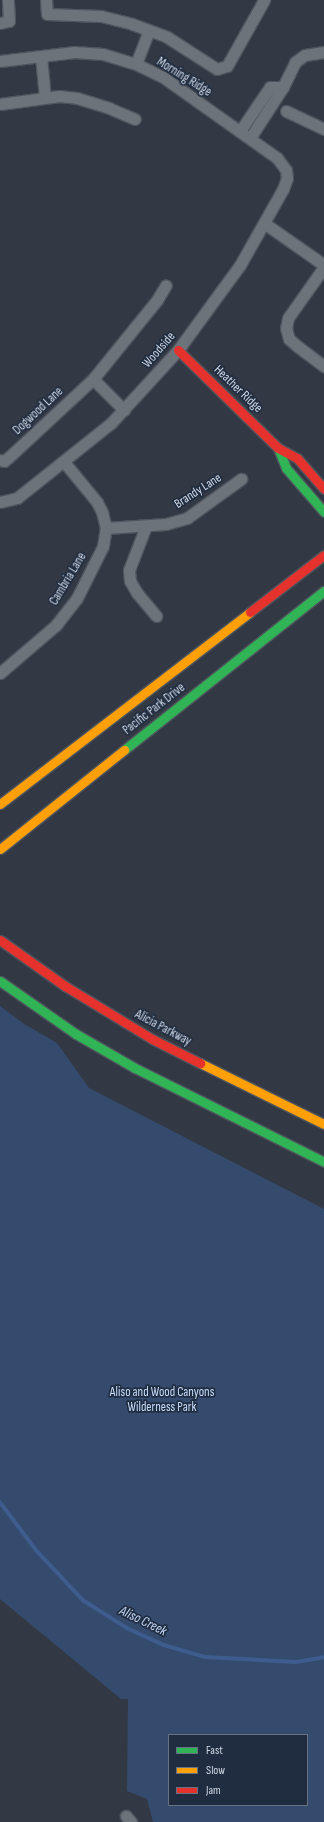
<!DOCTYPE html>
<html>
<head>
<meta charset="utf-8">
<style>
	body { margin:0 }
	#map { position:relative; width:324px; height:1822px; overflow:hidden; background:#323944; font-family:"Sofia Sans Condensed",sans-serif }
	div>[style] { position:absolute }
	.green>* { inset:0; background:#354b6e }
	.stream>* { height:3.5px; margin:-1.75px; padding:0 1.75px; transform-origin:1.75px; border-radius:1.75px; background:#3e5c8d }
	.roads { filter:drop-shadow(1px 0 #4f555f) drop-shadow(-1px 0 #4f555f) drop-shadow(0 1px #4f555f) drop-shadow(0 -1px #4f555f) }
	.street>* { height:11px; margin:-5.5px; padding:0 5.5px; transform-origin:5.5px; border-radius:5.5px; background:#6d737b }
	.fast>* { height:9px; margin:-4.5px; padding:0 4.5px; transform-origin:4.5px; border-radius:4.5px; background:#30b455 }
	.slow>* { height:9px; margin:-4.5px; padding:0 4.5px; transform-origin:4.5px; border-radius:4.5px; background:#ff9f0a }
	.jam>* { height:9px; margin:-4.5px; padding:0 4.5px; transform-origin:4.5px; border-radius:4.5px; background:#e5322d }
	span { translate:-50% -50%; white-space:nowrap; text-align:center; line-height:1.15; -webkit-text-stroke:3.5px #202d41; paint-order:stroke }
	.street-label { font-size:13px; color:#cfd7e4 }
	.park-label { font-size:13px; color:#c8dcfc }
	.water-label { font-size:14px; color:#c4d8f8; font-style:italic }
	.legend { position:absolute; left:168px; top:1734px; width:140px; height:72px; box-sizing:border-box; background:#202d41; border:1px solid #667182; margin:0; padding:5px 7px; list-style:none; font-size:12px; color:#cfd7e4 }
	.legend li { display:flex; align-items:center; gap:8px; height:20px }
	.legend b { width:20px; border:1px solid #667182 }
</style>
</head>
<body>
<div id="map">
	<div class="green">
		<div style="clip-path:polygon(evenodd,0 1006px,24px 1024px,57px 1043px,89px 1088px,324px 1209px,324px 1822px,153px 1822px,147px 1799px,127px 1791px,128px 1699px,121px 1699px,0 1599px,0 1006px,169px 1735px,307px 1735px,307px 1805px,169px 1805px,169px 1735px)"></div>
	</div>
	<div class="stream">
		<div style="left:0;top:1502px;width:63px;rotate:52.8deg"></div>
		<div style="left:38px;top:1552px;width:66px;rotate:46.8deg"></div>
		<div style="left:83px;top:1600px;width:52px;rotate:32.5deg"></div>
		<div style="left:127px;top:1628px;width:41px;rotate:24.7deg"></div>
		<div style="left:164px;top:1645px;width:43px;rotate:16.3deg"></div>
		<div style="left:205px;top:1657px;width:92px;rotate:3.1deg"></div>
		<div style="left:297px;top:1662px;width:27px;rotate:-10deg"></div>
	</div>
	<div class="roads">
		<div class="street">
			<div style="left:46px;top:0;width:14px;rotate:86deg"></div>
			<div style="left:47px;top:14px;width:54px;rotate:2.1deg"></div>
			<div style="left:101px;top:16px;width:32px;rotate:14deg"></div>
			<div style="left:132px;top:24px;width:37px;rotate:20deg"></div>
			<div style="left:167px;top:37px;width:59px;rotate:32.6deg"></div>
			<div style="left:217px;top:69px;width:10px;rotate:-17deg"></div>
			<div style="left:227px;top:66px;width:76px;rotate:-60.7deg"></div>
			<div style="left:0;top:23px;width:9px;rotate:-13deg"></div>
			<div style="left:9px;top:21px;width:21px;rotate:-93deg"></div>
			<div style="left:41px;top:56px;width:42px;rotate:84.6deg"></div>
			<div style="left:0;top:61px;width:75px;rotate:-6.9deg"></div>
			<div style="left:74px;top:52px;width:29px;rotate:4deg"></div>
			<div style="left:103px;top:54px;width:34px;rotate:17deg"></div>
			<div style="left:136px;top:64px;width:30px;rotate:26deg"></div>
			<div style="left:163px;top:77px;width:140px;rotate:35.4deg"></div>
			<div style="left:277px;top:158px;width:15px;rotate:53deg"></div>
			<div style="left:286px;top:170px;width:8px;rotate:83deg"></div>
			<div style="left:287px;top:178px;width:12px;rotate:110deg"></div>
			<div style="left:283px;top:189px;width:87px;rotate:119.5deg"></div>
			<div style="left:240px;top:265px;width:105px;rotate:126.1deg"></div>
			<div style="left:178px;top:350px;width:99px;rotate:132.5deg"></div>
			<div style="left:111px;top:423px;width:120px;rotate:141.4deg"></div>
			<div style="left:17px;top:498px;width:17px;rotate:167deg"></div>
			<div style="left:136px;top:64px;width:36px;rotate:-69deg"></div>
			<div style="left:0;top:104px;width:60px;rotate:-7.7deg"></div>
			<div style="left:59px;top:96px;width:18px;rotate:6deg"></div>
			<div style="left:77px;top:98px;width:34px;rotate:17deg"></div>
			<div style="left:109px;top:108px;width:28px;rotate:23deg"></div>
			<div style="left:286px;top:111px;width:42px;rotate:25.3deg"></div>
			<div style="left:240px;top:131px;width:53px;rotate:-55.7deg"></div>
			<div style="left:270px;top:87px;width:13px"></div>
			<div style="left:250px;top:138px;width:61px;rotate:-57.1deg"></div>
			<div style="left:283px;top:87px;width:28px;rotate:-64deg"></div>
			<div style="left:295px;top:62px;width:12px;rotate:-35deg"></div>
			<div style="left:305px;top:55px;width:19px;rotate:-9deg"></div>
			<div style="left:264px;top:223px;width:73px;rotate:35deg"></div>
			<div style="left:324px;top:267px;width:62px;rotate:125.2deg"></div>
			<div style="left:288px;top:318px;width:10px;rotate:101deg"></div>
			<div style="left:286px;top:328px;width:11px;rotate:75deg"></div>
			<div style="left:289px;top:339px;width:11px;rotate:41deg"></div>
			<div style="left:297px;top:346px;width:34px;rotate:37deg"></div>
			<div style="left:93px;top:379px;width:44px;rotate:45deg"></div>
			<div style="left:0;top:460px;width:4px;rotate:14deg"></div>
			<div style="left:4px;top:461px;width:6px;rotate:-39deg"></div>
			<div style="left:9px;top:457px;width:115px;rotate:-42.9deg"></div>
			<div style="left:93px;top:379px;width:102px;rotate:-51deg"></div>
			<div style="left:157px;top:300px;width:17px;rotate:-59deg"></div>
			<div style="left:146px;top:526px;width:47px;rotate:111.1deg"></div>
			<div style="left:129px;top:570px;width:11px;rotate:85deg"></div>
			<div style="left:130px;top:581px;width:14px;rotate:60deg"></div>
			<div style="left:137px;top:593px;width:30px;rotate:50deg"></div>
			<div style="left:106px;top:528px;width:60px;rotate:-3.8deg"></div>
			<div style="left:166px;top:524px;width:22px;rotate:-16deg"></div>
			<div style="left:187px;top:518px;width:67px;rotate:-35.8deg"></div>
			<div style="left:0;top:673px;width:74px;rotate:-40.6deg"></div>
			<div style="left:56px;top:625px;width:34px;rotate:-52deg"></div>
			<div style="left:77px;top:598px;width:58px;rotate:-63.4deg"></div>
			<div style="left:103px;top:546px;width:18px;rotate:-81deg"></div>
			<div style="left:106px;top:528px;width:16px;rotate:-104deg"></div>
			<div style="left:102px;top:512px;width:11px;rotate:-117deg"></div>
			<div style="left:97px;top:502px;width:52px;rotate:-129.5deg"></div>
			<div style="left:126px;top:1816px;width:8px;rotate:50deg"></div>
		</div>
		<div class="fast">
			<div style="left:278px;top:448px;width:22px;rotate:68deg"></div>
			<div style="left:286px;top:468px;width:58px;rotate:49.2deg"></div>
			<div style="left:124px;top:750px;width:256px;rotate:-38.5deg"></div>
			<div style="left:0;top:981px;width:93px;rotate:34.9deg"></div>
			<div style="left:76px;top:1034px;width:68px;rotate:30deg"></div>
			<div style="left:135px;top:1068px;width:211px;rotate:26.4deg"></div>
		</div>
		<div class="slow">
			<div style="left:0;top:804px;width:315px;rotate:-37.5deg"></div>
			<div style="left:0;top:849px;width:159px;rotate:-38.6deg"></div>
			<div style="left:200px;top:1063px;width:138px;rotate:26.2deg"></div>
		</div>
		<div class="jam">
			<div style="left:178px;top:350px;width:140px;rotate:44.4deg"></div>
			<div style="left:278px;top:448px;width:21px;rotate:28deg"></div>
			<div style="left:297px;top:458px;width:41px;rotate:48.9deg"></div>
			<div style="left:250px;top:612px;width:93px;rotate:-37.6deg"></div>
			<div style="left:0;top:940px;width:80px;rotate:35.3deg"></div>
			<div style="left:65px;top:986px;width:102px;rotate:31.3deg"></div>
			<div style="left:152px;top:1039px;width:54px;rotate:26.6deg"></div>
		</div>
	</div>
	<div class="street-label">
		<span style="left:184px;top:77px;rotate:32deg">Morning Ridge</span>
		<span style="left:159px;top:350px;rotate:-49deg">Woodside</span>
		<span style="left:238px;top:389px;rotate:44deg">Heather Ridge</span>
		<span style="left:38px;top:411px;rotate:-43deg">Dogwood Lane</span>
		<span style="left:198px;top:491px;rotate:-33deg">Brandy Lane</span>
		<span style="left:68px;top:579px;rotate:-59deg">Cambria Lane</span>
		<span style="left:154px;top:709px;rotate:-38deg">Pacific Park Drive</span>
		<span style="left:163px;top:1028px;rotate:28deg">Alicia Parkway</span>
	</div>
	<div class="park-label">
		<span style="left:162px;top:1400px">Aliso and Wood Canyons<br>Wilderness Park</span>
	</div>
	<div class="water-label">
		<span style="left:143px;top:1621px;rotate:26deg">Aliso Creek</span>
	</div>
	<ul class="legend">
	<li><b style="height:5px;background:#30b455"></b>Fast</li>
	<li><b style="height:5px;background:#ff9f0a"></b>Slow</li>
	<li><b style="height:5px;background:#e5322d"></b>Jam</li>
	</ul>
</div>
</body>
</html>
